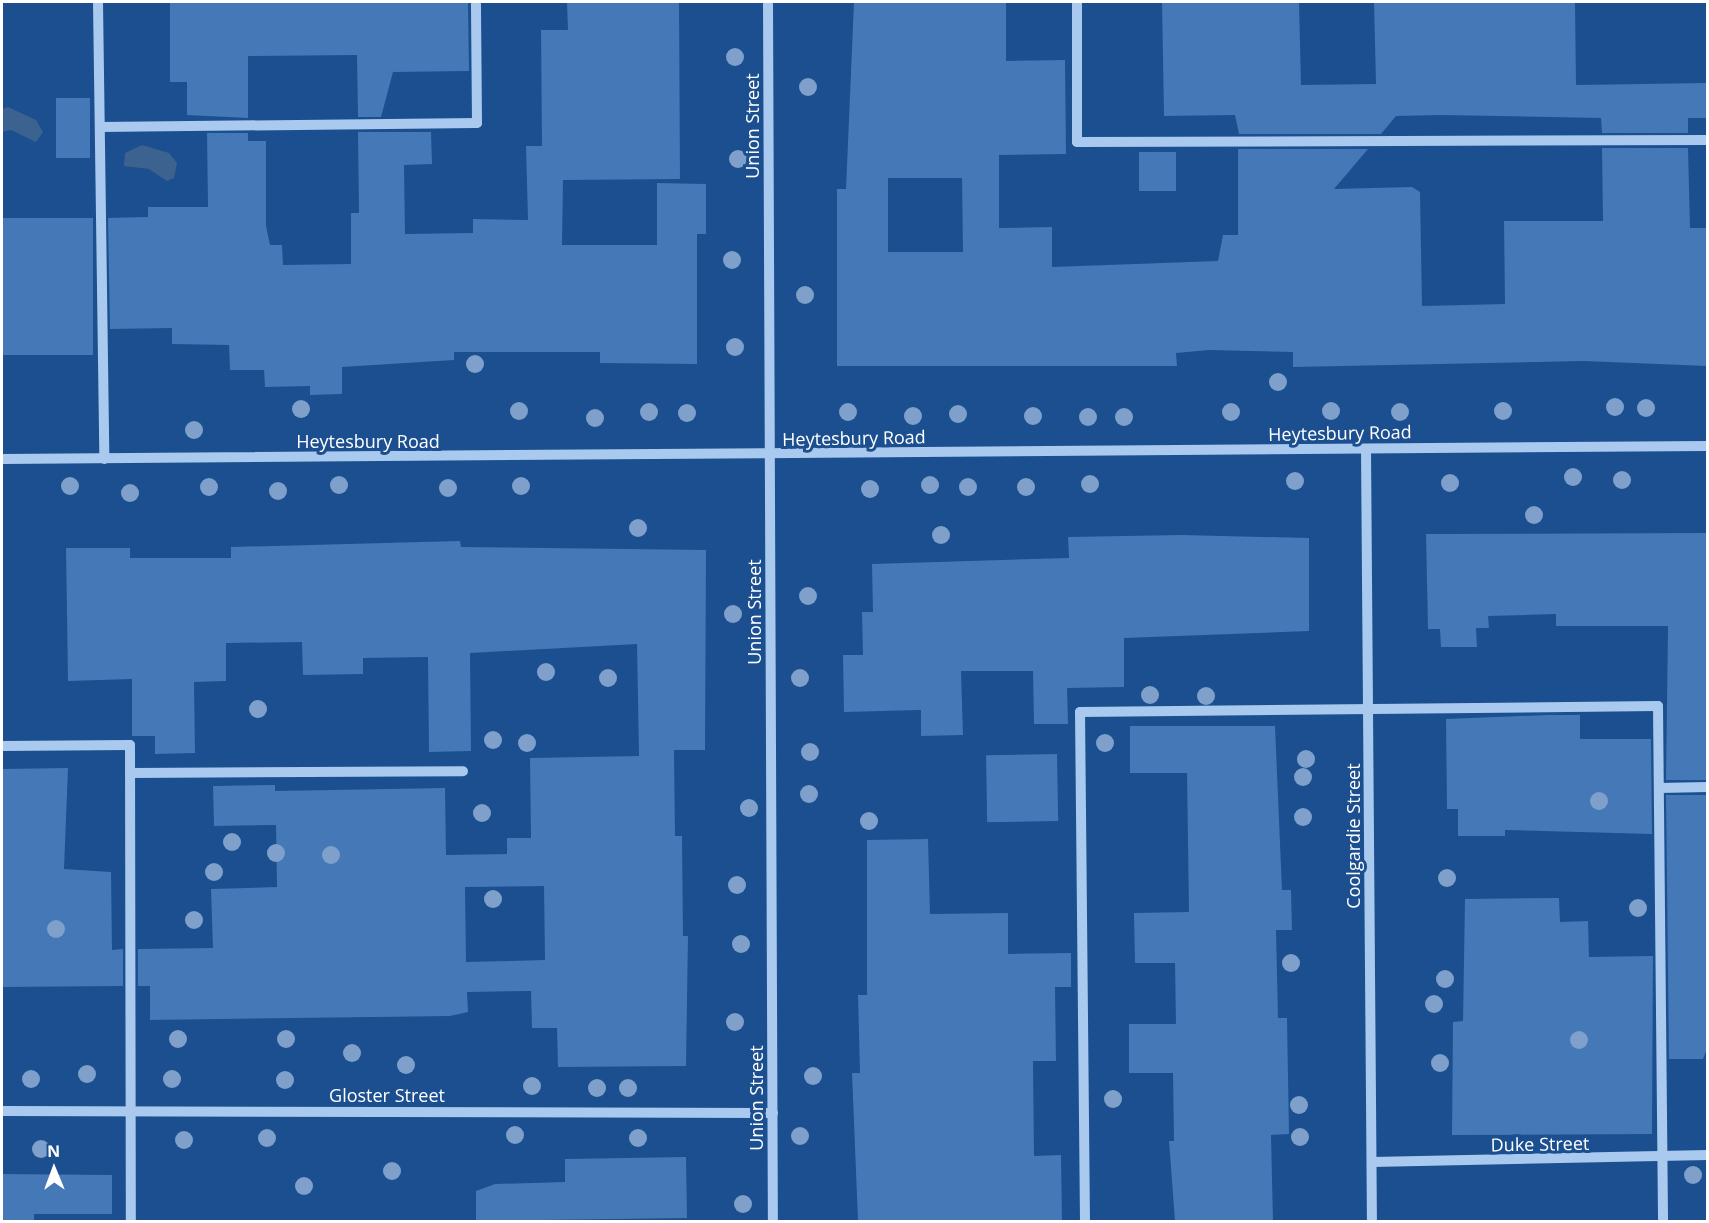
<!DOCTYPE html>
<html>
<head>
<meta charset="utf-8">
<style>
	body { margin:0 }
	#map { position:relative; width:1709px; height:1223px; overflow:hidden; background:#1b4f8f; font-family:"Open Sans",sans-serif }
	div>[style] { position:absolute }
	.water>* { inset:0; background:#3c6290 }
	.building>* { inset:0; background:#4478b7; transform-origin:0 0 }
	.minor>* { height:10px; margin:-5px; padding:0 5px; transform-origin:5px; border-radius:5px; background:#a9c9ee }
	.trees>* { width:18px; height:18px; margin:-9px; border-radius:50%; background:#7ea0ca }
	span { translate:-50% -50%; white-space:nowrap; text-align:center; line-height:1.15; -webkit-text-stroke:6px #1b4f8f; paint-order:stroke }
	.street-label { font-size:18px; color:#fff }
	.frame { position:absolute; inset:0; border:3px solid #fff; pointer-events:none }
	.north { position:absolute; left:24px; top:1139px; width:60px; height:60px; -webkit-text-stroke:4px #1b4f8f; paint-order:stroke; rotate:359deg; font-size:16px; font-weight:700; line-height:24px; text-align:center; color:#fff }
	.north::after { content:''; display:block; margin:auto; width:21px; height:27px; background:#fff; clip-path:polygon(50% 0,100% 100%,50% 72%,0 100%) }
</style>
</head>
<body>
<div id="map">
	<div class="water">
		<div style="clip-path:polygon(8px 107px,36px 120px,43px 132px,36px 142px,11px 130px,2px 132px,2px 109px)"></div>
		<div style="clip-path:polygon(142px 145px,169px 153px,177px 163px,174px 178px,167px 181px,149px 169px,124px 166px,125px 153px)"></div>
	</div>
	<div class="building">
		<div style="clip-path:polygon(170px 2px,468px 2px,469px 71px,393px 72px,381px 117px,358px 117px,357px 55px,248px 56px,248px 118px,187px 115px,187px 82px,170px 82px)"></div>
		<div style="clip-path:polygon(567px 2px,679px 2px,680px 179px,563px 180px,562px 245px,657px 245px,657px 183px,706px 184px,706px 234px,697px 234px,697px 364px,600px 363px,600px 352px,454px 352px,454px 360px,342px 367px,342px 394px,310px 395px,310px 386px,265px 387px,264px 370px,230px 370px,229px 345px,172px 344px,172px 328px,110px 329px,108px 218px,148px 217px,148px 207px,208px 207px,207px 133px,248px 133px,248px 141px,266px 141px,266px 226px,270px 245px,282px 245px,283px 265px,351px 264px,351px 213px,359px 213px,358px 132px,431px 132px,432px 164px,404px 165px,405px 234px,473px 233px,473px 219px,528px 220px,526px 146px,542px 146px,541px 30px,568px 30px)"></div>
		<div style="clip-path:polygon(evenodd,854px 2px,1006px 2px,1006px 61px,1065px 60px,1066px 154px,999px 155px,999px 228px,1052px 227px,1052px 267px,1218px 261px,1223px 235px,1238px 235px,1238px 149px,1368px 149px,1334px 189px,1412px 187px,1420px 192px,1422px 306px,1505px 304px,1504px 221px,1603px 221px,1602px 148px,1688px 148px,1690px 228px,1707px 228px,1707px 366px,1584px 361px,1293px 367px,1293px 352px,1209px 350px,1176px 353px,1177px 366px,837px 366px,837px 189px,846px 189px,854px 2px,888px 178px,962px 178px,963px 252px,888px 252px,888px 178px)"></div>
		<div style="clip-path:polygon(1162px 2px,1299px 2px,1301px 85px,1376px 84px,1374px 2px,1575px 2px,1576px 85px,1707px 83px,1707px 118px,1688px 118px,1688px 133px,1602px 133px,1601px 118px,1441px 115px,1396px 116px,1381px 134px,1239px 134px,1235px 115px,1164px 116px)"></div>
		<div style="left:90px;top:98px;width:60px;height:34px;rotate:90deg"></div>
		<div style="left:1139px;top:152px;width:37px;height:39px"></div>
		<div style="left:93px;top:218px;width:137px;height:91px;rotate:90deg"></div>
		<div style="clip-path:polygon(1707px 533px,1707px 780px,1666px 780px,1668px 626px,1556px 626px,1556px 614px,1488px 616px,1489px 628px,1476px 628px,1477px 647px,1441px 647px,1440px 629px,1428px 629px,1426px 534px)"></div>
		<div style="clip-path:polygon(1182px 535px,1309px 538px,1309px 631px,1124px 638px,1124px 687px,1067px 688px,1068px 724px,1034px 724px,1033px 671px,961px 671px,963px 735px,921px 736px,921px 710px,844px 712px,843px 655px,863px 655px,862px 612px,873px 612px,872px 564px,1069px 558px,1068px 537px)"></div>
		<div style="clip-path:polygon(evenodd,460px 541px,461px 547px,706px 550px,705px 750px,674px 750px,675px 836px,682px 836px,683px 936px,688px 936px,686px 1066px,558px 1067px,557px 1028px,532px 1028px,531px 991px,467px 992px,468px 1012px,450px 1016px,150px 1020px,150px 986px,138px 986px,138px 949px,213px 948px,211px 889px,277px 887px,276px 825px,214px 826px,213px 786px,275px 785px,275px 791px,445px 788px,446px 855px,507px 854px,507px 838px,531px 838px,530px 758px,639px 756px,637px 644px,470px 653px,471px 751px,429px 752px,428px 657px,363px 658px,363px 674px,303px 675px,302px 642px,226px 643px,226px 681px,194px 682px,195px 753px,155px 754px,155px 736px,132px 736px,132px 679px,68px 681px,66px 548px,130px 548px,130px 558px,231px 558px,231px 547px,460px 541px,544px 886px,545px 960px,466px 962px,465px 887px,544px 886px)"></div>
		<div style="clip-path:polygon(1548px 715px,1580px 715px,1580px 739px,1651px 739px,1652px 834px,1505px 830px,1505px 836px,1458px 836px,1458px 809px,1447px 809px,1446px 719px)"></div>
		<div style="clip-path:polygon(1130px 726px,1275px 726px,1282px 890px,1291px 890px,1292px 930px,1276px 930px,1278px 1018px,1287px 1018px,1289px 1134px,1271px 1135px,1273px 1221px,1175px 1221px,1169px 1141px,1174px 1141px,1173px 1073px,1129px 1073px,1129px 1024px,1176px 1024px,1175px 963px,1135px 963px,1134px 913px,1189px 912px,1187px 773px,1130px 773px)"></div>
		<div style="left:1057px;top:754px;width:67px;height:71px;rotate:89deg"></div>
		<div style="clip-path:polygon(68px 768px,64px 869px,111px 872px,112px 950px,123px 949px,123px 986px,2px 987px,2px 769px)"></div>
		<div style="clip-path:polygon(1666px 795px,1707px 795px,1707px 1049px,1703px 1059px,1669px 1059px)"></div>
		<div style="clip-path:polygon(928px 839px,930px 914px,1008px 913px,1008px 954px,1071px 953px,1071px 987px,1055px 987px,1056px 1061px,1033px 1061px,1034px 1156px,1061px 1155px,1062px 1221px,858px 1221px,852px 1073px,860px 1073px,858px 995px,867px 995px,867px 840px)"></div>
		<div style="clip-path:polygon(1559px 898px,1560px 922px,1588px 921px,1589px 957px,1653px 956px,1652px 1134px,1452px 1135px,1453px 1022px,1463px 1021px,1465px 899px)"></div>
		<div style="clip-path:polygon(686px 1157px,687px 1218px,476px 1221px,476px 1191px,495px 1184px,565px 1182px,565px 1159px)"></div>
		<div style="clip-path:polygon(2px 1174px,112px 1175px,112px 1214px,34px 1214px,34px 1221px,2px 1221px)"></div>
	</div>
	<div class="minor">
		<div style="left:98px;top:2px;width:457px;rotate:89.2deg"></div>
		<div style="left:768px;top:2px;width:1220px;rotate:89.77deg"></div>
		<div style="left:1077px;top:2px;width:140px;rotate:90deg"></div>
		<div style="left:1077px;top:142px;width:631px;rotate:-0.18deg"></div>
		<div style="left:100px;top:127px;width:377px;rotate:-0.6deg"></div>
		<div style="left:477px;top:123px;width:121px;rotate:-90.5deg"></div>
		<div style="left:1366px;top:449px;width:773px;rotate:89.56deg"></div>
		<div style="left:2px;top:459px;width:1706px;rotate:-0.44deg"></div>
		<div style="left:2px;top:746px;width:128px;rotate:-0.4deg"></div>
		<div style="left:130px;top:745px;width:477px;rotate:89.9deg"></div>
		<div style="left:130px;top:773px;width:333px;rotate:-0.3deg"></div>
		<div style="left:1659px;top:788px;width:49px;rotate:-1.2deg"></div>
		<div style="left:2px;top:1111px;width:771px;rotate:0.15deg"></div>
		<div style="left:1372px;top:1162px;width:336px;rotate:-1.2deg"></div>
		<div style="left:1085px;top:1222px;width:510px;rotate:-90.56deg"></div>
		<div style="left:1080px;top:712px;width:578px;rotate:-0.59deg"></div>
		<div style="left:1658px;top:706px;width:516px;rotate:89.44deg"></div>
	</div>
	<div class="trees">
		<div style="left:735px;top:57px"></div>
		<div style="left:808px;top:87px"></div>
		<div style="left:738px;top:159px"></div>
		<div style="left:732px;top:260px"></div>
		<div style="left:805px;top:295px"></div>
		<div style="left:735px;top:347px"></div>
		<div style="left:475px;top:364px"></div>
		<div style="left:1278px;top:382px"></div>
		<div style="left:1615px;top:407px"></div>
		<div style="left:1646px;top:408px"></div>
		<div style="left:301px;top:409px"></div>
		<div style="left:519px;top:411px"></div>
		<div style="left:1331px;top:411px"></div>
		<div style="left:1503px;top:411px"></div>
		<div style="left:649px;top:412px"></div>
		<div style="left:848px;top:412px"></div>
		<div style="left:1231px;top:412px"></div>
		<div style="left:1400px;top:412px"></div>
		<div style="left:687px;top:413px"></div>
		<div style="left:958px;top:414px"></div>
		<div style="left:913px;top:416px"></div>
		<div style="left:1033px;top:416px"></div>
		<div style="left:1088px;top:417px"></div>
		<div style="left:1124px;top:417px"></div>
		<div style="left:595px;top:418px"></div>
		<div style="left:194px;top:430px"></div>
		<div style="left:1573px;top:477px"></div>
		<div style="left:1622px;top:480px"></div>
		<div style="left:1295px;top:481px"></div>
		<div style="left:1450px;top:483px"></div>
		<div style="left:1090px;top:484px"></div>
		<div style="left:339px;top:485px"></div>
		<div style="left:930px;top:485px"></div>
		<div style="left:70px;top:486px"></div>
		<div style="left:521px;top:486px"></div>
		<div style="left:209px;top:487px"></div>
		<div style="left:968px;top:487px"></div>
		<div style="left:1026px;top:487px"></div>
		<div style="left:448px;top:488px"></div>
		<div style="left:870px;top:489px"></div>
		<div style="left:278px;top:491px"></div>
		<div style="left:130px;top:493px"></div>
		<div style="left:1534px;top:515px"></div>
		<div style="left:638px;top:528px"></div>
		<div style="left:941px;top:535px"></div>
		<div style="left:808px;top:596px"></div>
		<div style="left:733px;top:614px"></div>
		<div style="left:546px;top:672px"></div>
		<div style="left:608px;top:678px"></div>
		<div style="left:800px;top:678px"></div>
		<div style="left:1150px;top:695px"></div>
		<div style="left:1206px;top:696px"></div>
		<div style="left:258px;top:709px"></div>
		<div style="left:493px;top:740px"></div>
		<div style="left:527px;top:743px"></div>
		<div style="left:1105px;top:743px"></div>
		<div style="left:810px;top:752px"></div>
		<div style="left:1306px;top:759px"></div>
		<div style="left:1303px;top:777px"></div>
		<div style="left:809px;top:794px"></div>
		<div style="left:1599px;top:801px"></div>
		<div style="left:749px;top:808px"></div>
		<div style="left:482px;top:813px"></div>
		<div style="left:1303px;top:817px"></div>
		<div style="left:869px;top:821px"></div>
		<div style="left:232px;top:842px"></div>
		<div style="left:276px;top:853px"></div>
		<div style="left:331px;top:855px"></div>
		<div style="left:214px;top:872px"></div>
		<div style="left:1447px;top:878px"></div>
		<div style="left:737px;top:885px"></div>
		<div style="left:493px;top:899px"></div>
		<div style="left:1638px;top:908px"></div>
		<div style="left:194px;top:920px"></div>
		<div style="left:56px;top:929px"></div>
		<div style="left:741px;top:944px"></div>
		<div style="left:1291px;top:963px"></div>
		<div style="left:1445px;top:979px"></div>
		<div style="left:1434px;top:1004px"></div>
		<div style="left:735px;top:1022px"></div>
		<div style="left:178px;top:1039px"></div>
		<div style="left:286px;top:1039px"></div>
		<div style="left:1579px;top:1040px"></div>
		<div style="left:352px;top:1053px"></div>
		<div style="left:1440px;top:1063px"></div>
		<div style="left:406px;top:1065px"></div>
		<div style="left:87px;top:1074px"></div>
		<div style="left:813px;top:1076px"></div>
		<div style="left:31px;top:1079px"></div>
		<div style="left:172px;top:1079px"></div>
		<div style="left:285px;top:1080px"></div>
		<div style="left:532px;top:1086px"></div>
		<div style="left:597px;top:1088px"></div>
		<div style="left:628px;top:1088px"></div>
		<div style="left:1113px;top:1099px"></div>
		<div style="left:1299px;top:1105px"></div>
		<div style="left:515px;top:1135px"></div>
		<div style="left:800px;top:1136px"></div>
		<div style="left:1300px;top:1137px"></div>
		<div style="left:267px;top:1138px"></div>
		<div style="left:638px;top:1138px"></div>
		<div style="left:184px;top:1140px"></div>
		<div style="left:41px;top:1149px"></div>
		<div style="left:392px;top:1171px"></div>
		<div style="left:1693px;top:1175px"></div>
		<div style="left:304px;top:1186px"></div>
		<div style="left:743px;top:1204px"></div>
	</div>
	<div class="street-label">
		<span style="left:752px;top:126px;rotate:-90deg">Union Street</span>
		<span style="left:1340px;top:433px;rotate:-1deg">Heytesbury Road</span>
		<span style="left:854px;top:438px;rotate:-1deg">Heytesbury Road</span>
		<span style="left:368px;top:441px">Heytesbury Road</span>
		<span style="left:754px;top:612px;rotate:-90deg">Union Street</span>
		<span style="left:1353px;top:836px;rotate:-90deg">Coolgardie Street</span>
		<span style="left:387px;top:1095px">Gloster Street</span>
		<span style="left:756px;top:1098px;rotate:-90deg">Union Street</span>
		<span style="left:1540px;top:1144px;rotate:-1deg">Duke Street</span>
	</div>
	<div class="frame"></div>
	<div class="north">N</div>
</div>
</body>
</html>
